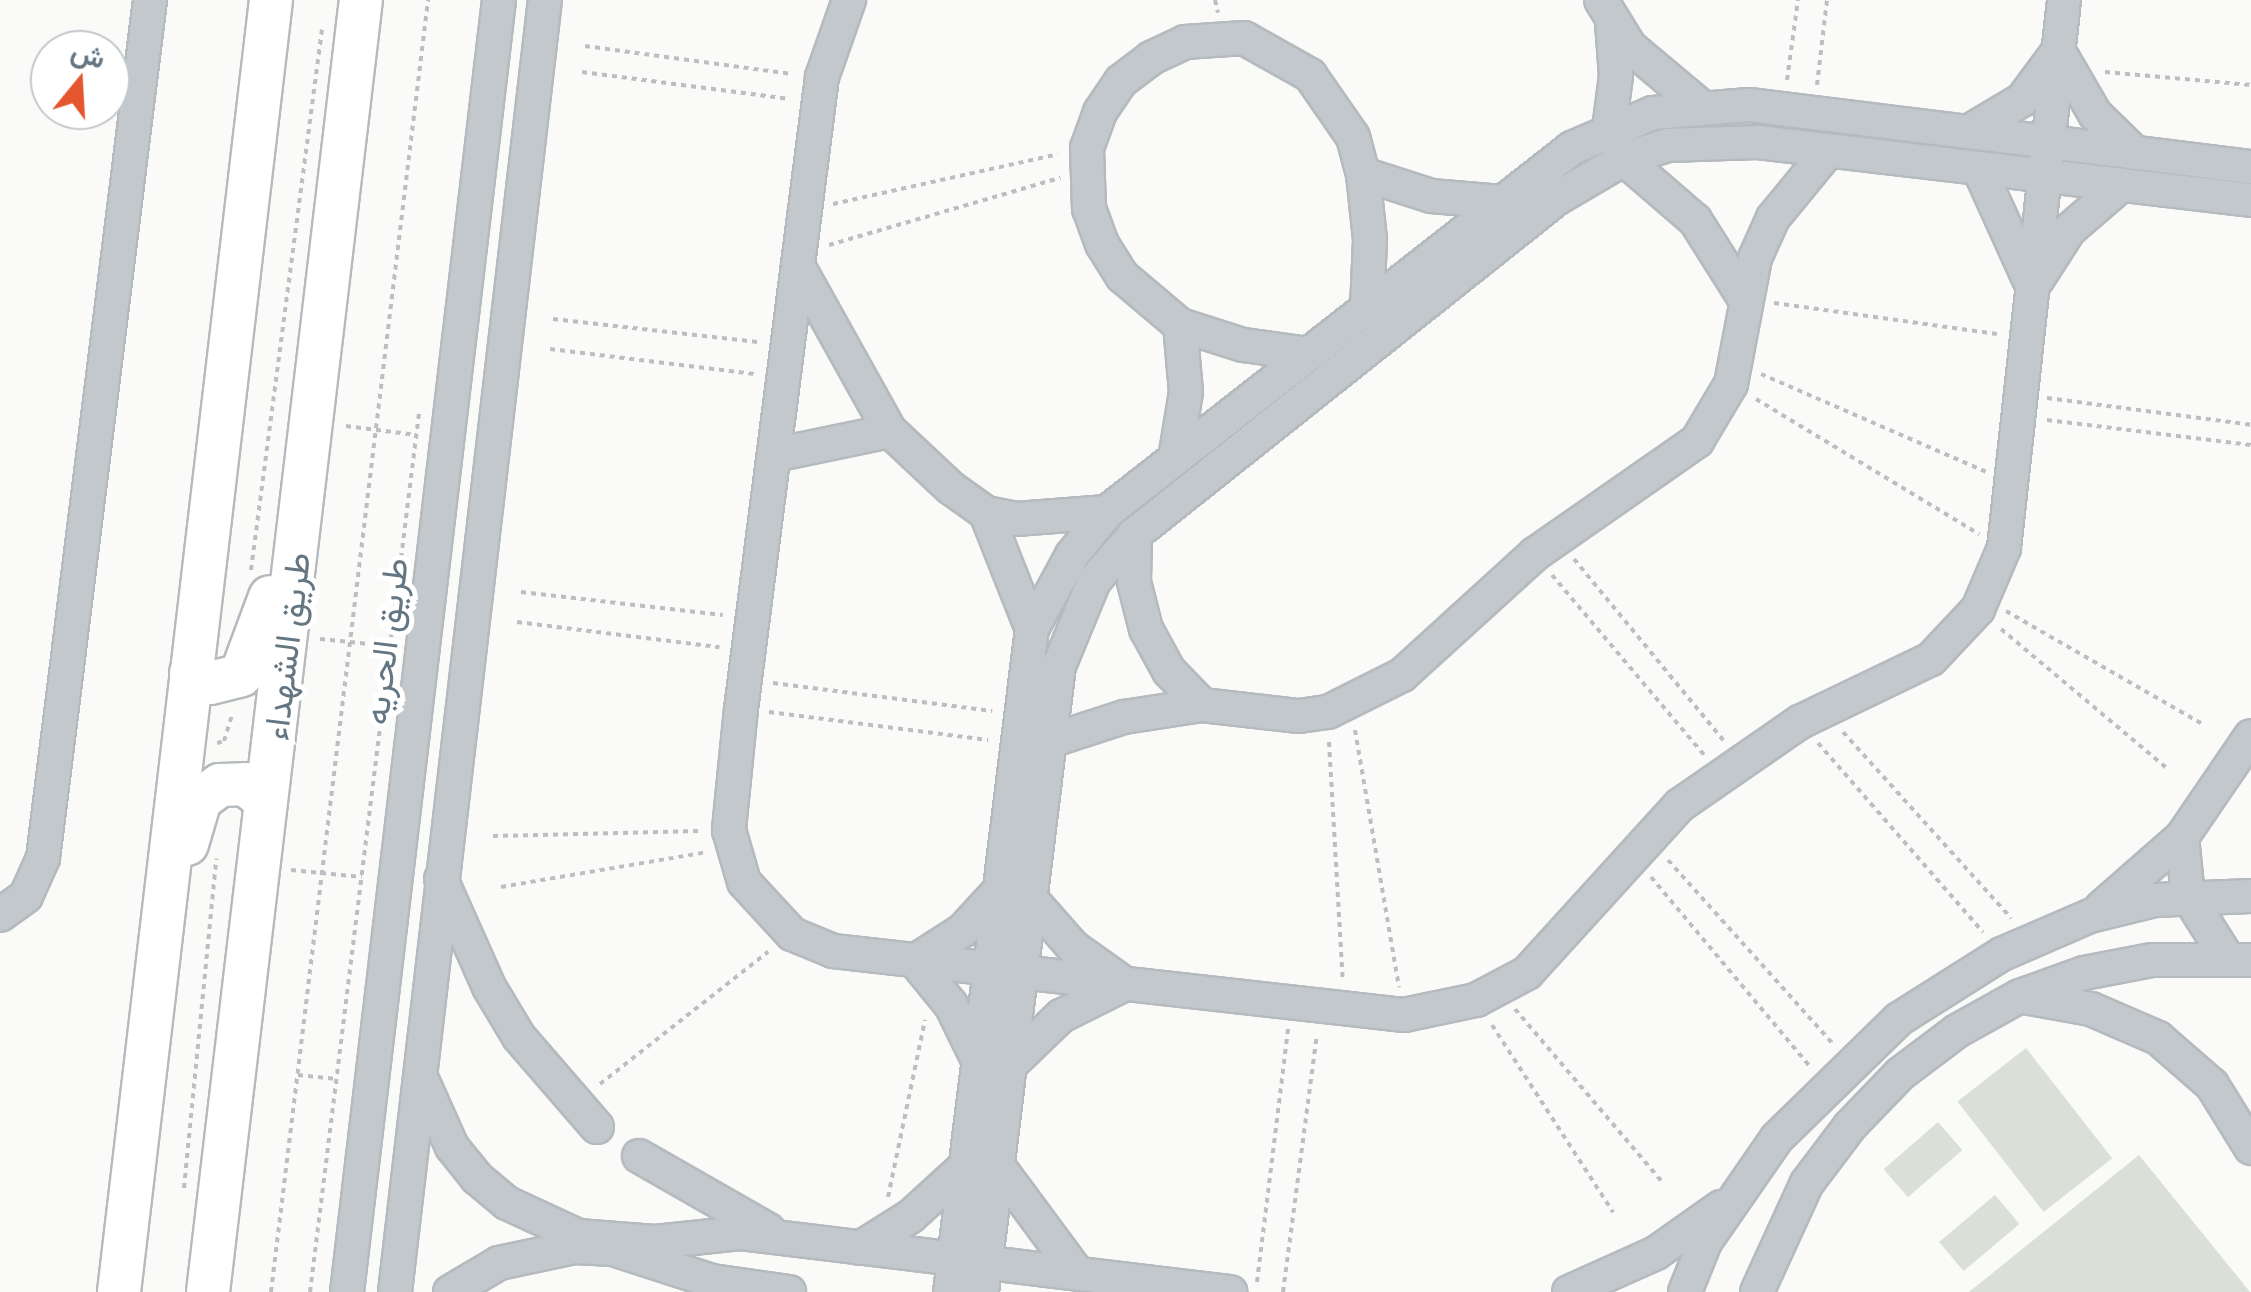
<!DOCTYPE html>
<html>
<head>
<meta charset="utf-8">
<style>
	body { margin:0 }
	#map { position:relative; width:2251px; height:1292px; overflow:hidden; background:#fafaf8; font-family:Lato,Vazirmatn,sans-serif }
	div>[style] { position:absolute }
	.green>* { inset:0; background:#dadfd7; transform-origin:0 0 }
	.path>* { height:4px; margin-top:-2px; transform-origin:0; background:repeating-linear-gradient(90deg,#bbbfc2 0 5px,transparent 0 10px) }
	.roads { filter:drop-shadow(2px 0 #b5babe) drop-shadow(-2px 0 #b5babe) drop-shadow(0 2px #b5babe) drop-shadow(0 -2px #b5babe) }
	.minor>* { height:32px; margin:-16px; padding:0 16px; transform-origin:16px; border-radius:16px; background:#c3c8cc }
	.major>* { height:42px; margin:-21px; padding:0 21px; transform-origin:21px; border-radius:21px; background:#fff }
	span { translate:-50% -50%; white-space:nowrap; text-align:center; line-height:1.15; -webkit-text-stroke:10px #fff; paint-order:stroke }
	.street-label { font-size:35px; color:#657683 }
	.north { position:absolute; left:30px; top:30px; width:100px; height:100px; box-sizing:border-box; background:#fff; border:2px solid #c1c8cd; border-radius:50%; rotate:18deg; font-size:28px; font-weight:700; line-height:40px; text-align:center; color:#657683 }
	.north::after { content:''; display:block; margin:auto; width:35px; height:45px; background:#e4572e; clip-path:polygon(50% 0,100% 100%,50% 72%,0 100%) }
</style>
</head>
<body>
<div id="map">
	<div class="green">
		<div style="left:2026px;top:1048px;width:140px;height:87px;rotate:52deg"></div>
		<div style="left:1938px;top:1122px;width:37px;height:72px;rotate:49deg"></div>
		<div style="clip-path:polygon(2139px 1155px,2250px 1292px,1969px 1292px)"></div>
		<div style="left:1995px;top:1195px;width:38px;height:73px;rotate:50deg"></div>
	</div>
	<div class="path">
		<div style="left:1215px;top:0;width:13px;rotate:77deg"></div>
		<div style="left:585px;top:46px;width:209px;rotate:7.7deg"></div>
		<div style="left:582px;top:72px;width:209px;rotate:7.4deg"></div>
		<div style="left:2105px;top:72px;width:147px;rotate:5.1deg"></div>
		<div style="left:1787px;top:80px;width:81px;rotate:-82.2deg"></div>
		<div style="left:1817px;top:85px;width:86px;rotate:-83.3deg"></div>
		<div style="left:833px;top:204px;width:230px;rotate:-12.5deg"></div>
		<div style="left:829px;top:245px;width:241px;rotate:-16.2deg"></div>
		<div style="left:1774px;top:303px;width:225px;rotate:7.9deg"></div>
		<div style="left:553px;top:319px;width:206px;rotate:6.4deg"></div>
		<div style="left:550px;top:349px;width:206px;rotate:7deg"></div>
		<div style="left:1761px;top:374px;width:245px;rotate:23.5deg"></div>
		<div style="left:2047px;top:398px;width:206px;rotate:7.5deg"></div>
		<div style="left:1756px;top:399px;width:261px;rotate:31.2deg"></div>
		<div style="left:2047px;top:420px;width:206px;rotate:7deg"></div>
		<div style="left:346px;top:426px;width:71px;rotate:7.3deg"></div>
		<div style="left:1574px;top:559px;width:236px;rotate:50.5deg"></div>
		<div style="left:251px;top:570px;width:546px;rotate:-82.52deg"></div>
		<div style="left:1552px;top:575px;width:236px;rotate:49.8deg"></div>
		<div style="left:521px;top:592px;width:203px;rotate:6.5deg"></div>
		<div style="left:2006px;top:611px;width:228px;rotate:29.9deg"></div>
		<div style="left:517px;top:622px;width:204px;rotate:7.1deg"></div>
		<div style="left:2001px;top:629px;width:219px;rotate:40deg"></div>
		<div style="left:320px;top:639px;width:70px;rotate:5.7deg"></div>
		<div style="left:773px;top:683px;width:221px;rotate:7.3deg"></div>
		<div style="left:769px;top:712px;width:221px;rotate:7.3deg"></div>
		<div style="left:1355px;top:730px;width:261px;rotate:80.3deg"></div>
		<div style="left:1843px;top:732px;width:251px;rotate:47.9deg"></div>
		<div style="left:1329px;top:742px;width:240px;rotate:86.7deg"></div>
		<div style="left:217px;top:743px;width:7px;rotate:-16deg"></div>
		<div style="left:224px;top:741px;width:28px;rotate:-73deg"></div>
		<div style="left:1818px;top:743px;width:251px;rotate:48.9deg"></div>
		<div style="left:493px;top:836px;width:206px;rotate:-1.4deg"></div>
		<div style="left:1668px;top:860px;width:246px;rotate:48.1deg"></div>
		<div style="left:291px;top:870px;width:71px;rotate:5.6deg"></div>
		<div style="left:1651px;top:877px;width:246px;rotate:50deg"></div>
		<div style="left:501px;top:887px;width:209px;rotate:-9.6deg"></div>
		<div style="left:1515px;top:1009px;width:227px;rotate:49.6deg"></div>
		<div style="left:1492px;top:1025px;width:223px;rotate:57.1deg"></div>
		<div style="left:298px;top:1075px;width:39px;rotate:6deg"></div>
		<div style="left:600px;top:1084px;width:214px;rotate:-38.2deg"></div>
		<div style="left:184px;top:1188px;width:331px;rotate:-84.4deg"></div>
		<div style="left:888px;top:1197px;width:181px;rotate:-78.2deg"></div>
		<div style="left:1257px;top:1282px;width:255px;rotate:-83deg"></div>
		<div style="left:271px;top:1292px;width:1302px;rotate:-83.07deg"></div>
		<div style="left:310px;top:1292px;width:886px;rotate:-82.93deg"></div>
		<div style="left:1283px;top:1292px;width:260px;rotate:-82.5deg"></div>
	</div>
	<div class="roads">
		<div class="minor">
			<div style="left:849px;top:0;width:82px;rotate:109.3deg"></div>
			<div style="left:822px;top:77px;width:637px;rotate:97.3deg"></div>
			<div style="left:741px;top:709px;width:122px;rotate:95.7deg"></div>
			<div style="left:729px;top:830px;width:54px;rotate:73.9deg"></div>
			<div style="left:744px;top:882px;width:71px;rotate:47.3deg"></div>
			<div style="left:792px;top:934px;width:44px;rotate:22.5deg"></div>
			<div style="left:833px;top:951px;width:575px;rotate:6.4deg"></div>
			<div style="left:1404px;top:1015px;width:74px;rotate:-11.8deg"></div>
			<div style="left:1476px;top:1000px;width:58px;rotate:-27.9deg"></div>
			<div style="left:1527px;top:973px;width:227px;rotate:-47.7deg"></div>
			<div style="left:1680px;top:805px;width:146px;rotate:-34.7deg"></div>
			<div style="left:1800px;top:722px;width:145px;rotate:-25.7deg"></div>
			<div style="left:1931px;top:659px;width:69px;rotate:-46.8deg"></div>
			<div style="left:1978px;top:609px;width:66px;rotate:-66.9deg"></div>
			<div style="left:2004px;top:548px;width:551px;rotate:-83.75deg"></div>
			<div style="left:1601px;top:0;width:55px;rotate:58.3deg"></div>
			<div style="left:1630px;top:47px;width:90px;rotate:40deg"></div>
			<div style="left:2058px;top:50px;width:74px;rotate:60deg"></div>
			<div style="left:2095px;top:114px;width:56px;rotate:44.3deg"></div>
			<div style="left:1609px;top:129px;width:53px;rotate:-82.5deg"></div>
			<div style="left:1616px;top:76px;width:53px;rotate:-94.3deg"></div>
			<div style="left:1968px;top:132px;width:63px;rotate:-30.7deg"></div>
			<div style="left:2022px;top:100px;width:57px;rotate:-53.5deg"></div>
			<div style="left:1624px;top:159px;width:94px;rotate:40.7deg"></div>
			<div style="left:1695px;top:220px;width:93px;rotate:57.7deg"></div>
			<div style="left:1979px;top:169px;width:121px;rotate:65.6deg"></div>
			<div style="left:1363px;top:174px;width:71px;rotate:17.9deg"></div>
			<div style="left:1431px;top:196px;width:71px;rotate:4.8deg"></div>
			<div style="left:798px;top:266px;width:189px;rotate:60.9deg"></div>
			<div style="left:890px;top:431px;width:83px;rotate:43.1deg"></div>
			<div style="left:951px;top:488px;width:43px;rotate:35.5deg"></div>
			<div style="left:986px;top:513px;width:31px;rotate:11deg"></div>
			<div style="left:1016px;top:519px;width:91px;rotate:-4.4deg"></div>
			<div style="left:2037px;top:280px;width:59px;rotate:-57.4deg"></div>
			<div style="left:2069px;top:230px;width:69px;rotate:-40.9deg"></div>
			<div style="left:1309px;top:354px;width:67px;rotate:-172.2deg"></div>
			<div style="left:1243px;top:345px;width:66px;rotate:-162.4deg"></div>
			<div style="left:1180px;top:325px;width:76px;rotate:-139.8deg"></div>
			<div style="left:1122px;top:276px;width:38px;rotate:-122deg"></div>
			<div style="left:1102px;top:244px;width:37px;rotate:-110deg"></div>
			<div style="left:1089px;top:209px;width:61px;rotate:-91.9deg"></div>
			<div style="left:1087px;top:148px;width:38px;rotate:-70deg"></div>
			<div style="left:1100px;top:112px;width:37px;rotate:-56deg"></div>
			<div style="left:1121px;top:81px;width:38px;rotate:-37deg"></div>
			<div style="left:1151px;top:58px;width:38px;rotate:-25deg"></div>
			<div style="left:1185px;top:42px;width:59px;rotate:-3.9deg"></div>
			<div style="left:1244px;top:38px;width:76px;rotate:29.3deg"></div>
			<div style="left:1310px;top:75px;width:75px;rotate:55.3deg"></div>
			<div style="left:1353px;top:137px;width:38px;rotate:75deg"></div>
			<div style="left:1363px;top:174px;width:66px;rotate:83.9deg"></div>
			<div style="left:1370px;top:240px;width:68px;rotate:92.5deg"></div>
			<div style="left:774px;top:455px;width:118px;rotate:-11.7deg"></div>
			<div style="left:1175px;top:459px;width:68px;rotate:-80.7deg"></div>
			<div style="left:1186px;top:392px;width:67px;rotate:-95.1deg"></div>
			<div style="left:986px;top:513px;width:125px;rotate:68.4deg"></div>
			<div style="left:1135px;top:534px;width:48px;rotate:91.2deg"></div>
			<div style="left:1134px;top:582px;width:49px;rotate:75.7deg"></div>
			<div style="left:1146px;top:629px;width:48px;rotate:61.3deg"></div>
			<div style="left:1169px;top:671px;width:47px;rotate:45.9deg"></div>
			<div style="left:1050px;top:741px;width:78px;rotate:-18deg"></div>
			<div style="left:1124px;top:717px;width:79px;rotate:-8.7deg"></div>
			<div style="left:1202px;top:705px;width:98px;rotate:6.5deg"></div>
			<div style="left:1299px;top:716px;width:29px;rotate:-8deg"></div>
			<div style="left:1328px;top:712px;width:83px;rotate:-26.6deg"></div>
			<div style="left:1402px;top:675px;width:180px;rotate:-42.3deg"></div>
			<div style="left:1535px;top:554px;width:198px;rotate:-34.9deg"></div>
			<div style="left:1697px;top:441px;width:66px;rotate:-59.2deg"></div>
			<div style="left:1731px;top:384px;width:128px;rotate:-79.2deg"></div>
			<div style="left:1755px;top:258px;width:44px;rotate:-65.8deg"></div>
			<div style="left:1773px;top:218px;width:87px;rotate:-50.6deg"></div>
			<div style="left:2182px;top:837px;width:59px;rotate:84.2deg"></div>
			<div style="left:2188px;top:896px;width:71px;rotate:57.7deg"></div>
			<div style="left:441px;top:879px;width:118px;rotate:66deg"></div>
			<div style="left:489px;top:987px;width:58px;rotate:59deg"></div>
			<div style="left:519px;top:1037px;width:119px;rotate:49.1deg"></div>
			<div style="left:1030px;top:898px;width:65px;rotate:48.7deg"></div>
			<div style="left:1073px;top:947px;width:60px;rotate:35.5deg"></div>
			<div style="left:2101px;top:908px;width:108px;rotate:-41.2deg"></div>
			<div style="left:2182px;top:837px;width:122px;rotate:-55.7deg"></div>
			<div style="left:0;top:915px;width:32px;rotate:-36deg"></div>
			<div style="left:26px;top:896px;width:42px;rotate:-65.9deg"></div>
			<div style="left:43px;top:858px;width:865px;rotate:-82.89deg"></div>
			<div style="left:2024px;top:997px;width:68px;rotate:10.2deg"></div>
			<div style="left:2091px;top:1009px;width:73px;rotate:23.4deg"></div>
			<div style="left:2158px;top:1038px;width:72px;rotate:41deg"></div>
			<div style="left:2212px;top:1085px;width:74px;rotate:58.2deg"></div>
			<div style="left:978px;top:1060px;width:61px;rotate:-116.1deg"></div>
			<div style="left:951px;top:1005px;width:57px;rotate:-129.3deg"></div>
			<div style="left:915px;top:961px;width:56px;rotate:-32.6deg"></div>
			<div style="left:962px;top:931px;width:54px;rotate:-47.2deg"></div>
			<div style="left:1010px;top:1065px;width:71px;rotate:-43.9deg"></div>
			<div style="left:1061px;top:1016px;width:69px;rotate:-26.6deg"></div>
			<div style="left:423px;top:1082px;width:71px;rotate:66deg"></div>
			<div style="left:452px;top:1147px;width:40px;rotate:51deg"></div>
			<div style="left:477px;top:1178px;width:39px;rotate:40deg"></div>
			<div style="left:507px;top:1203px;width:78px;rotate:24.9deg"></div>
			<div style="left:578px;top:1236px;width:77px;rotate:4.5deg"></div>
			<div style="left:655px;top:1242px;width:86px;rotate:-6deg"></div>
			<div style="left:741px;top:1233px;width:493px;rotate:6.9deg"></div>
			<div style="left:639px;top:1156px;width:149px;rotate:29.8deg"></div>
			<div style="left:998px;top:1166px;width:134px;rotate:53.5deg"></div>
			<div style="left:860px;top:1248px;width:60px;rotate:-32.1deg"></div>
			<div style="left:911px;top:1216px;width:74px;rotate:-42.3deg"></div>
			<div style="left:347px;top:1292px;width:1301px;rotate:-83.29deg"></div>
			<div style="left:395px;top:1292px;width:1301px;rotate:-83.38deg"></div>
			<div style="left:450px;top:1292px;width:57px;rotate:-30.6deg"></div>
			<div style="left:499px;top:1263px;width:78px;rotate:-11.9deg"></div>
			<div style="left:575px;top:1247px;width:38px;rotate:3deg"></div>
			<div style="left:613px;top:1249px;width:104px;rotate:17.9deg"></div>
			<div style="left:712px;top:1281px;width:78px;rotate:8.1deg"></div>
			<div style="left:950px;top:1292px;width:668px;rotate:-82.95deg"></div>
			<div style="left:1032px;top:629px;width:84px;rotate:-61.6deg"></div>
			<div style="left:1072px;top:555px;width:55px;rotate:-50.9deg"></div>
			<div style="left:1107px;top:512px;width:591px;rotate:-38.05deg"></div>
			<div style="left:1572px;top:148px;width:88px;rotate:-23.4deg"></div>
			<div style="left:1653px;top:113px;width:96px;rotate:-4.8deg"></div>
			<div style="left:1749px;top:105px;width:506px;rotate:7.04deg"></div>
			<div style="left:982px;top:1292px;width:631px;rotate:-82.99deg"></div>
			<div style="left:1059px;top:666px;width:92px;rotate:-67.6deg"></div>
			<div style="left:1094px;top:581px;width:62px;rotate:-48.9deg"></div>
			<div style="left:1135px;top:534px;width:538px;rotate:-38.51deg"></div>
			<div style="left:1556px;top:199px;width:79px;rotate:-30.5deg"></div>
			<div style="left:1624px;top:159px;width:46px;rotate:-17.7deg"></div>
			<div style="left:1668px;top:145px;width:90px;rotate:-1.9deg"></div>
			<div style="left:1758px;top:142px;width:496px;rotate:6.7deg"></div>
			<div style="left:1569px;top:1292px;width:95px;rotate:-24.1deg"></div>
			<div style="left:1656px;top:1253px;width:80px;rotate:-35.3deg"></div>
			<div style="left:1685px;top:1292px;width:54px;rotate:-68.2deg"></div>
			<div style="left:1705px;top:1242px;width:126px;rotate:-55.3deg"></div>
			<div style="left:1777px;top:1138px;width:170px;rotate:-44.3deg"></div>
			<div style="left:1899px;top:1019px;width:122px;rotate:-32.3deg"></div>
			<div style="left:2002px;top:954px;width:96px;rotate:-23.4deg"></div>
			<div style="left:2090px;top:916px;width:67px;rotate:-13.8deg"></div>
			<div style="left:2155px;top:900px;width:96px;rotate:-2.4deg"></div>
			<div style="left:1757px;top:1292px;width:120px;rotate:-65.4deg"></div>
			<div style="left:1807px;top:1183px;width:71px;rotate:-53deg"></div>
			<div style="left:1850px;top:1126px;width:72px;rotate:-46.1deg"></div>
			<div style="left:1900px;top:1074px;width:71px;rotate:-37deg"></div>
			<div style="left:1957px;top:1031px;width:72px;rotate:-29.1deg"></div>
			<div style="left:2020px;top:996px;width:68px;rotate:-19.8deg"></div>
			<div style="left:2084px;top:973px;width:69px;rotate:-10.8deg"></div>
			<div style="left:2152px;top:960px;width:99px"></div>
		</div>
		<div class="major">
			<div style="left:191px;top:673px;width:21px;rotate:28deg"></div>
			<div style="left:210px;top:683px;width:32px;rotate:-14deg"></div>
			<div style="left:241px;top:675px;width:83px;rotate:-69.6deg"></div>
			<div style="left:187px;top:844px;width:46px;rotate:-73.5deg"></div>
			<div style="left:200px;top:800px;width:25px;rotate:-37deg"></div>
			<div style="left:220px;top:785px;width:25px;rotate:-2deg"></div>
			<div style="left:245px;top:784px;width:27px;rotate:39deg"></div>
			<div style="left:119px;top:1292px;width:1301px;rotate:-83.29deg"></div>
			<div style="left:208px;top:1292px;width:1301px;rotate:-83.25deg"></div>
		</div>
	</div>
	<div class="street-label">
		<span style="left:384px;top:641px;rotate:-83deg">طريق الحريه</span>
		<span style="left:285px;top:646px;rotate:-83deg">طريق الشهداء</span>
	</div>
	<div class="north">ش</div>
</div>
</body>
</html>
